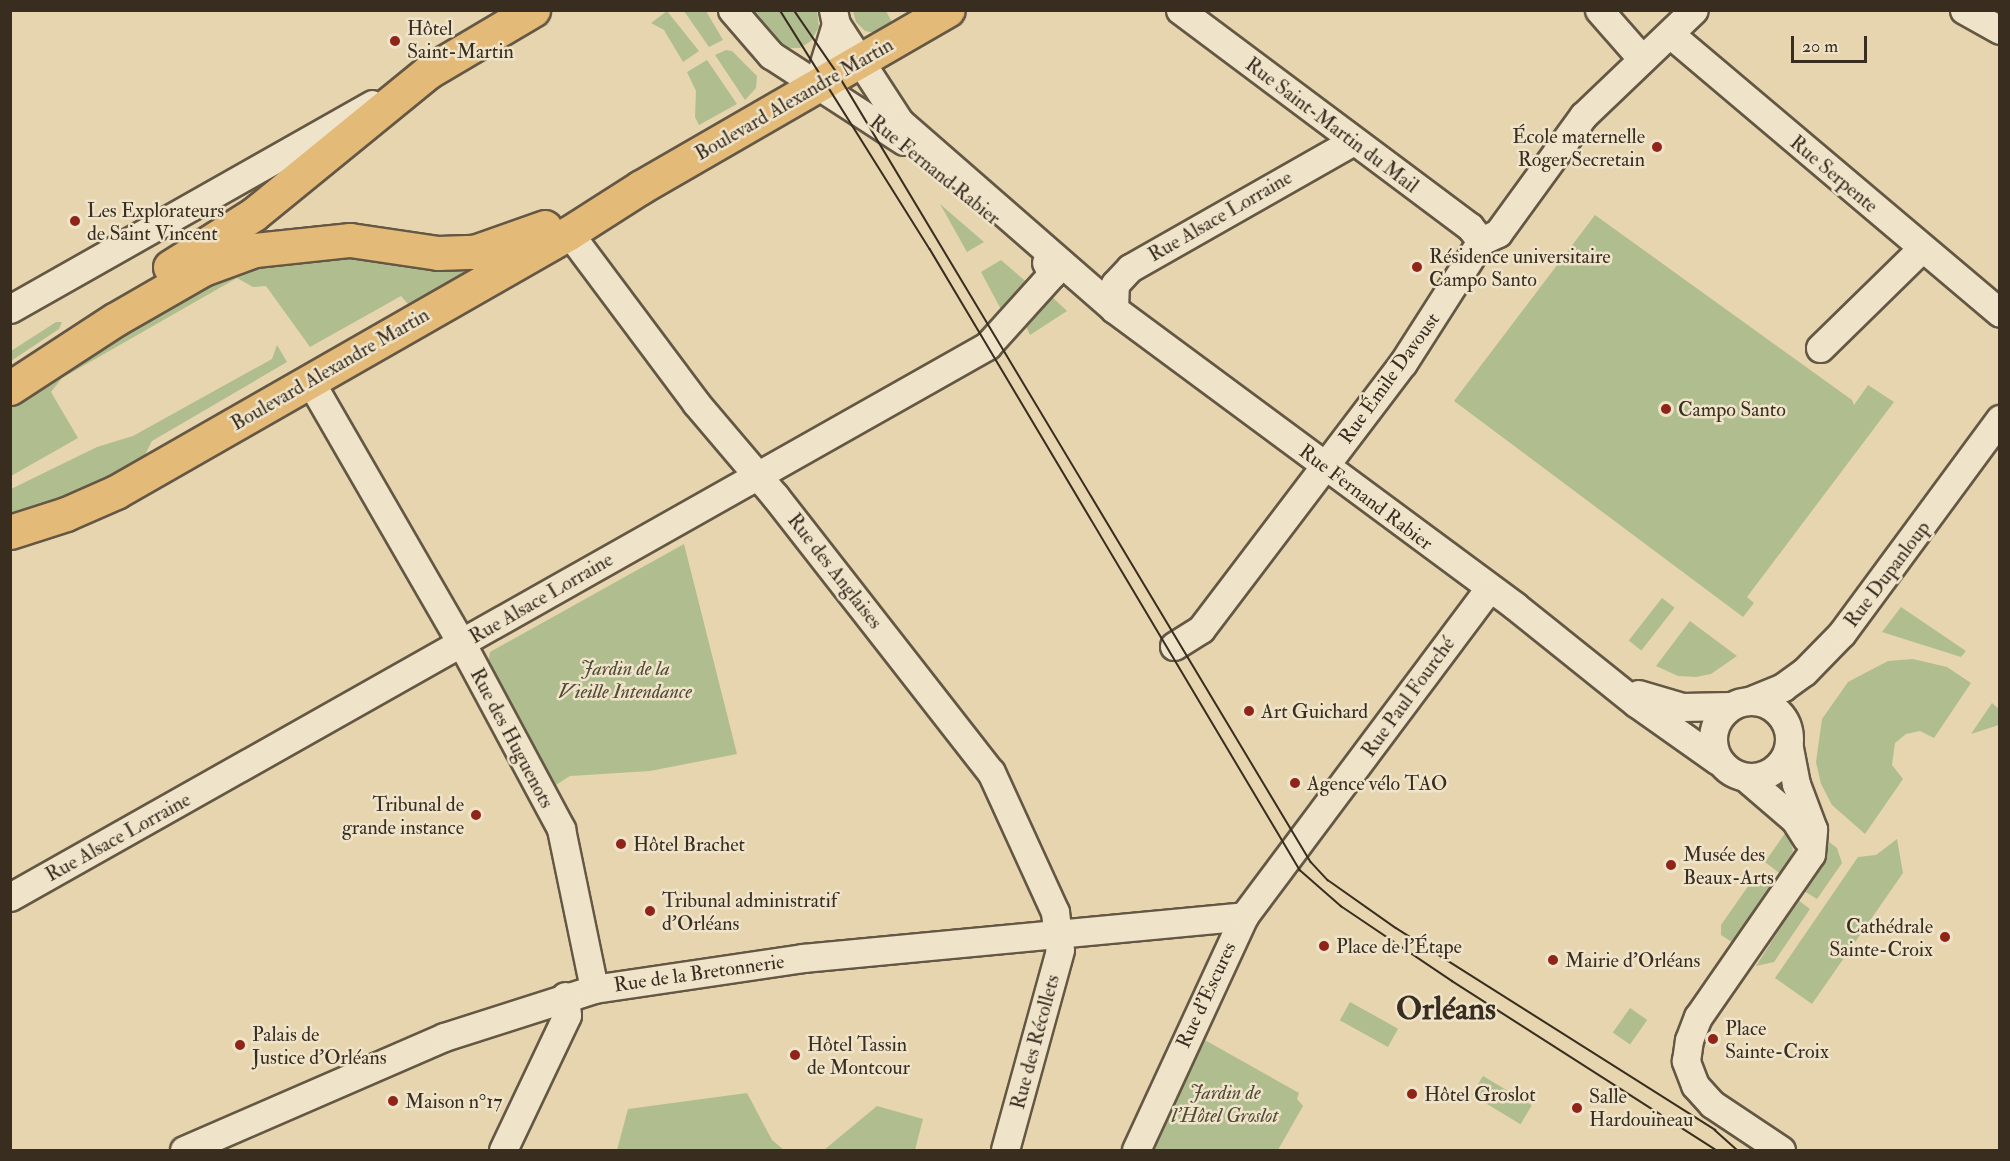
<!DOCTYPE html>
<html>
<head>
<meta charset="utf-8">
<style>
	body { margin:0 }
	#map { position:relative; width:2010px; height:1161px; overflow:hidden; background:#e6d5ae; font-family:"IM FELL Double Pica",serif }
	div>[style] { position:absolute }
	.green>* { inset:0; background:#b0be8f; transform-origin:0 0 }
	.roads { filter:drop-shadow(2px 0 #645744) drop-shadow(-2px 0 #645744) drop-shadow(0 2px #645744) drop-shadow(0 -2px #645744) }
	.minor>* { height:27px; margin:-13.5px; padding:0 13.5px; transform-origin:13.5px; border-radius:13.5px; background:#efe4ca }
	.minor>.ring { margin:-13.5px; padding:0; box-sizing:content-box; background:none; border:27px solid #efe4ca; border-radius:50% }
	.major>* { height:33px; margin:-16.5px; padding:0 16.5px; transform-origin:16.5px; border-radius:16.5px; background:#e3ba77 }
	.tram>* { height:1.5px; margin:-0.75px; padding:0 0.75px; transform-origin:0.75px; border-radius:0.75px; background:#392d20 }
	.dots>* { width:16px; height:16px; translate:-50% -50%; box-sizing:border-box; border:3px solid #efe4ca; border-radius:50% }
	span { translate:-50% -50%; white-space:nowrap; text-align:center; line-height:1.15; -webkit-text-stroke:5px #efe4ca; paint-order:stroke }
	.poi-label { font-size:20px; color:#392d20 }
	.left { translate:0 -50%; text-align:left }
	.right { translate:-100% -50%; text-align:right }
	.street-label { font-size:20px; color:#392d20 }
	.park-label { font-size:20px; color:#514a36; font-style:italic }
	.town-label { font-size:32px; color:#392d20; font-weight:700 }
	.frame { position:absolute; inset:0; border:12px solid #392d20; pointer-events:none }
	.scale { position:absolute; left:1791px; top:36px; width:76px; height:27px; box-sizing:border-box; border:3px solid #392d20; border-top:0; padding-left:8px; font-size:18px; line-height:21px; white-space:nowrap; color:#392d20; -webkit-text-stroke:4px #efe4ca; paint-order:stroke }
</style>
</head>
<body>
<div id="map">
	<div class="green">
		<div style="clip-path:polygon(667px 11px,699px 51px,683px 62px,664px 30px,651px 23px)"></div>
		<div style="clip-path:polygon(684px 11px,706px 11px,723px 40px,709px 47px)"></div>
		<div style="clip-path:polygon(746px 11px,817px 11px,819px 27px,811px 41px,800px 48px,786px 48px,762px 31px)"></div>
		<div style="clip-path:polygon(853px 11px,886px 11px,893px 24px,876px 33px,865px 31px,856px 22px)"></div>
		<div style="clip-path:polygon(726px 50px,732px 51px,757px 76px,756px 88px,745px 100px,715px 55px)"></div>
		<div style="clip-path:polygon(707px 60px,737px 104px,699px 125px,695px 117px,696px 91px,687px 72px)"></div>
		<div style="clip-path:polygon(940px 204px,984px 242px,967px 252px)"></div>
		<div style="clip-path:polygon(1595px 215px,1852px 400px,1854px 405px,1868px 385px,1894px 402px,1747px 597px,1754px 603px,1743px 617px,1454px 401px)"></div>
		<div style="clip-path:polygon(338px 250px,461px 270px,490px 264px,414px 311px,401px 296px,310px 347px,266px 286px,253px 287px,237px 278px,62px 378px,51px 392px,78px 438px,11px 476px,11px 398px,245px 263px)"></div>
		<div style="clip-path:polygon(1001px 260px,1030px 285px,1004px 315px,981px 272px)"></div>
		<div style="clip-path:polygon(1050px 295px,1067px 311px,1030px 335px,1023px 319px)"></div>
		<div style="clip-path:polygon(56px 322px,62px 322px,59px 329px,11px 361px,11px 351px)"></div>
		<div style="clip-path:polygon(277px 345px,287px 362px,152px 441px,139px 466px,11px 523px,11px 489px,97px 447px,133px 436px,272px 359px)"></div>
		<div style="clip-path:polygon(684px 544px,737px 754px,650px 771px,570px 776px,556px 785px,488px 663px,490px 652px)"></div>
		<div style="left:1662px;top:598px;width:16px;height:54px;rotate:38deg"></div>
		<div style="clip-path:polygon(1901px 607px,1966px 651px,1961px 657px,1882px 632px)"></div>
		<div style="clip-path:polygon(1690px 621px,1737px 656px,1711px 674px,1696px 677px,1678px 676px,1656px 666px)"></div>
		<div style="clip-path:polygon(1913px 659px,1947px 667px,1971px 683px,1934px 738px,1920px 731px,1906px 734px,1895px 743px,1892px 765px,1903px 779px,1865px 834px,1832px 805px,1821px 784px,1816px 762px,1822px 719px,1848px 682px,1888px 661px)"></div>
		<div style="clip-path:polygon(1992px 703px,1999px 709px,1999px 725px,1971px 734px)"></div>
		<div style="clip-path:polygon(1788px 829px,1793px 851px,1782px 875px,1765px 862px)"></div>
		<div style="clip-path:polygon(1825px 839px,1837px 848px,1842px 863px,1817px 899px,1804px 891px,1822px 864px)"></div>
		<div style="clip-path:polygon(1897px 839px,1903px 873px,1812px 1004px,1775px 978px,1858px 857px,1876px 855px)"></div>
		<div style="clip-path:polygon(1758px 872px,1776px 884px,1735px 944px,1721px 935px,1721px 925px)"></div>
		<div style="clip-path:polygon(1798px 900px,1810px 909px,1774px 962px,1756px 966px)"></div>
		<div style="left:1350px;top:1002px;width:55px;height:21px;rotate:29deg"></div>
		<div style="left:1630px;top:1008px;width:21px;height:30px;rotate:35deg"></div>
		<div style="clip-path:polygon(1203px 1039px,1299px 1093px,1297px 1099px,1303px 1106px,1278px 1150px,1154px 1150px)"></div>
		<div style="left:1483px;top:1076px;width:57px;height:22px;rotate:31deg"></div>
		<div style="clip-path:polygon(747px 1093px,772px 1140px,784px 1150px,617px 1150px,628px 1109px)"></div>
		<div style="clip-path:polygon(877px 1106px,923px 1119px,915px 1150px,824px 1150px)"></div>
	</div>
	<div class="roads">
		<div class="minor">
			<div style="left:732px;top:10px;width:60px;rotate:49.1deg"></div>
			<div style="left:771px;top:55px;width:158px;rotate:32.9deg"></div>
			<div style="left:833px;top:10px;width:14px;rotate:78deg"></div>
			<div style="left:836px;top:24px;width:117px;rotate:56.9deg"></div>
			<div style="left:900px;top:122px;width:284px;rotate:41.1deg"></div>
			<div style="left:1114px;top:309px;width:499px;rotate:36.5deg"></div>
			<div style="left:1515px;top:606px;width:155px;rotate:38.7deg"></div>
			<div style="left:1636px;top:703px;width:100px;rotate:35.3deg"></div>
			<div style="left:1180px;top:10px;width:362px;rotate:36.8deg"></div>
			<div style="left:1470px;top:227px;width:18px;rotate:52deg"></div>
			<div style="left:1599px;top:10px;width:65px;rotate:48.7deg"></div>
			<div style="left:1964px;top:10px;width:41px;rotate:29.1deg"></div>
			<div style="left:1670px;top:34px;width:432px;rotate:40.2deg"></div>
			<div style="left:817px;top:86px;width:65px;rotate:-73deg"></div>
			<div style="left:569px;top:233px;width:212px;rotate:53.2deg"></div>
			<div style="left:696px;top:403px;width:122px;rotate:49.7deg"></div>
			<div style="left:775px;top:496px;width:350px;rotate:52deg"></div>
			<div style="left:991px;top:772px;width:154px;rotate:65.4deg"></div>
			<div style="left:1055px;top:912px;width:38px;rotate:83deg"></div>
			<div style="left:1060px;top:950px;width:207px;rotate:105.4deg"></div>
			<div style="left:1481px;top:241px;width:19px;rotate:-25deg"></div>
			<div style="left:1498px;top:233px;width:145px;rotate:-54deg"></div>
			<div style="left:1583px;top:116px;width:153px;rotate:-43.7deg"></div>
			<div style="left:10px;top:309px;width:416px;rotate:-29.5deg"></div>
			<div style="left:1114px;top:309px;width:25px;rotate:-88deg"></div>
			<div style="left:1115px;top:284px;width:22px;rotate:-47deg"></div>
			<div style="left:1130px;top:268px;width:255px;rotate:-29.6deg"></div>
			<div style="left:1820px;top:348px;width:141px;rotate:-44.4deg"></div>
			<div style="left:310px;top:381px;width:304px;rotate:60deg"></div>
			<div style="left:462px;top:644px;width:210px;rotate:61.8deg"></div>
			<div style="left:561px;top:829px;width:163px;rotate:78.3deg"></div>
			<div style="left:1174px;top:646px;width:32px;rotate:-32deg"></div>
			<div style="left:1201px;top:629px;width:334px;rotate:-52.8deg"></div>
			<div style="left:1403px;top:363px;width:145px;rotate:-57.4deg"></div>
			<div style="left:1638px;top:694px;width:46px;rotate:16.5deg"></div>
			<div style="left:1682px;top:707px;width:49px;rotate:-1.2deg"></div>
			<div class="ring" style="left:1713px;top:701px;width:49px;height:49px"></div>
			<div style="left:1749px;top:701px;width:37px;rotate:-22deg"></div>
			<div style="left:1783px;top:687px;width:26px;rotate:-36deg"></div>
			<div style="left:1804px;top:672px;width:54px;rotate:-45.7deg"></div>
			<div style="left:1842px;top:633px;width:266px;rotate:-53.6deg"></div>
			<div style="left:1745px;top:777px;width:66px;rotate:40.7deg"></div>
			<div style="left:1795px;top:820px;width:22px;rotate:58deg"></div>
			<div style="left:10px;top:897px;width:1122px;rotate:-29.42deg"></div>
			<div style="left:987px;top:346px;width:97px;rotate:-47.9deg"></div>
			<div style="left:1052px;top:274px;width:13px;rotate:-117deg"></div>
			<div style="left:184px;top:1150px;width:283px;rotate:-23.5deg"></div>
			<div style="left:444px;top:1037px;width:157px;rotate:-17.7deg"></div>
			<div style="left:594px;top:989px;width:211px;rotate:-8.4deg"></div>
			<div style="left:803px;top:958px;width:443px;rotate:-5.4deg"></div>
			<div style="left:503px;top:1150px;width:149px;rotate:-64.6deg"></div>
			<div style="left:567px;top:1015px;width:19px;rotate:-96deg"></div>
			<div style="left:1136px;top:1150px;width:258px;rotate:-65.2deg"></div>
			<div style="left:1244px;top:916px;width:409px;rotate:-53.2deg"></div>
			<div style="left:1781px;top:1150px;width:83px;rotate:-146.3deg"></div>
			<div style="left:1712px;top:1104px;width:25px;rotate:-132deg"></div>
			<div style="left:1695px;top:1085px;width:26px;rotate:-111deg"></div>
			<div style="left:1686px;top:1061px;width:21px;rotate:-82deg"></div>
			<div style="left:1689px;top:1040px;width:25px;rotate:-69deg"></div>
			<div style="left:1698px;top:1017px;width:198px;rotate:-55.3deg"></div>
			<div style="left:1811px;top:854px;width:25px;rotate:-85deg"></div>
			<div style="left:1813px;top:829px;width:48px;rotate:-110.7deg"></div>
			<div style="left:1796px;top:784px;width:37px;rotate:-101deg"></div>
		</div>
		<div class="major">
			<div style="left:170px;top:267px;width:99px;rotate:-32.2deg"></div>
			<div style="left:254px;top:214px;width:225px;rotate:-39.2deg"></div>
			<div style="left:428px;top:72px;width:122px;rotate:-30.6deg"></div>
			<div style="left:10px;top:388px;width:126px;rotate:-33.1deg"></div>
			<div style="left:116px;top:319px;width:100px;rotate:-29.9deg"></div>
			<div style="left:203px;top:269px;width:55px;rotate:-20.1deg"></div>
			<div style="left:255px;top:250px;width:96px;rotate:-6deg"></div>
			<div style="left:350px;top:240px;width:89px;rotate:8.4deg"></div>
			<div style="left:438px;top:253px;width:36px;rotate:-2deg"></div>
			<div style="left:474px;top:252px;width:75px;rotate:-19.4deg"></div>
			<div style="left:10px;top:532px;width:59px;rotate:-17.8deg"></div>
			<div style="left:66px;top:514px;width:55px;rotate:-23.7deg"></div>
			<div style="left:116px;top:492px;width:522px;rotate:-29.76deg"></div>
			<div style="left:569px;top:233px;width:85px;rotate:-32.6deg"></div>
			<div style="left:641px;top:187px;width:354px;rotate:-30deg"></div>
		</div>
	</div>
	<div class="tram">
		<div style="left:780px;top:10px;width:282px;rotate:57.9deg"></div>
		<div style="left:930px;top:249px;width:723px;rotate:59.21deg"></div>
		<div style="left:1300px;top:870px;width:55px;rotate:41.3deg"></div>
		<div style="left:1341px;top:906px;width:134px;rotate:34deg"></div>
		<div style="left:1452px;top:981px;width:313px;rotate:32.6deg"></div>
		<div style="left:794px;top:10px;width:78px;rotate:55.5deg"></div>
		<div style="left:838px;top:74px;width:919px;rotate:59.03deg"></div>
		<div style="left:1311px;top:862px;width:25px;rotate:47deg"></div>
		<div style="left:1328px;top:880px;width:83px;rotate:35.2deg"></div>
		<div style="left:1396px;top:928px;width:378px;rotate:32.3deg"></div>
		<div style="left:1715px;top:1130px;width:30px;rotate:42deg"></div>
	</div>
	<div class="dots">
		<div style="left:395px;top:41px;background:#8f2418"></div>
		<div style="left:1657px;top:147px;background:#8f2418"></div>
		<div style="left:75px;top:221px;background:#8f2418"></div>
		<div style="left:1417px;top:267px;background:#8f2418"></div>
		<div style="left:1666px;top:409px;background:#8f2418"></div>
		<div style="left:1249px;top:711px;background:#8f2418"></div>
		<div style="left:1295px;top:783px;background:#8f2418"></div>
		<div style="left:476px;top:815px;background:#8f2418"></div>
		<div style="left:621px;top:844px;background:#8f2418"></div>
		<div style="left:1671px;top:865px;background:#8f2418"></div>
		<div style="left:650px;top:911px;background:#8f2418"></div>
		<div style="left:1945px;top:937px;background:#8f2418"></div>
		<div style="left:1324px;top:946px;background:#8f2418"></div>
		<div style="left:1553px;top:960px;background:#8f2418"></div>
		<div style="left:1713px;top:1039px;background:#8f2418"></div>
		<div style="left:240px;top:1045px;background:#8f2418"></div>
		<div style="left:795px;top:1055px;background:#8f2418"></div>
		<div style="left:1412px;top:1094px;background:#8f2418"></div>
		<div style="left:393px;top:1101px;background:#8f2418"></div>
		<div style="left:1577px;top:1108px;background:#8f2418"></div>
	</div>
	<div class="poi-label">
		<span class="left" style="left:407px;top:40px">Hôtel<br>Saint-Martin</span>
		<span class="right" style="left:1645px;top:148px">École maternelle<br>Roger Secretain</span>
		<span class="left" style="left:87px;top:222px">Les Explorateurs<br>de Saint Vincent</span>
		<span class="left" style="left:1429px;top:268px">Résidence universitaire<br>Campo Santo</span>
		<span class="left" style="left:1678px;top:409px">Campo Santo</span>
		<span class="left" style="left:1261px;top:711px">Art Guichard</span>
		<span class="left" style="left:1307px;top:783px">Agence vélo TAO</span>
		<span class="right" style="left:464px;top:816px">Tribunal de<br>grande instance</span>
		<span class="left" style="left:633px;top:844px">Hôtel Brachet</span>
		<span class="left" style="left:1683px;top:866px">Musée des<br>Beaux-Arts</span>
		<span class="left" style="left:662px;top:912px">Tribunal administratif<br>d'Orléans</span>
		<span class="right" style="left:1933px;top:938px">Cathédrale<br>Sainte-Croix</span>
		<span class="left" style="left:1336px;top:946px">Place de l'Étape</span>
		<span class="left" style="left:1565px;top:960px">Mairie d'Orléans</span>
		<span class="left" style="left:1725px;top:1040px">Place<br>Sainte-Croix</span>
		<span class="left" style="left:252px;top:1046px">Palais de<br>Justice d'Orléans</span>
		<span class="left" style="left:807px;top:1056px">Hôtel Tassin<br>de Montcour</span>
		<span class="left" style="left:1424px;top:1094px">Hôtel Groslot</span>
		<span class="left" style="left:1589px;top:1108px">Salle<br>Hardouineau</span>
		<span class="left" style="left:405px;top:1101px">Maison n°17</span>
	</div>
	<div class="street-label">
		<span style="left:794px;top:99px;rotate:-30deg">Boulevard Alexandre Martin</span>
		<span style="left:1332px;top:125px;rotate:37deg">Rue Saint-Martin du Mail</span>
		<span style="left:935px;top:170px;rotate:39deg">Rue Fernand Rabier</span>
		<span style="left:1834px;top:174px;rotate:40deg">Rue Serpente</span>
		<span style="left:1220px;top:216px;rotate:-30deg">Rue Alsace Lorraine</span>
		<span style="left:330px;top:369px;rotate:-30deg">Boulevard Alexandre Martin</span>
		<span style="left:1389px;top:378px;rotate:-54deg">Rue Émile Davoust</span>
		<span style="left:1366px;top:497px;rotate:37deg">Rue Fernand Rabier</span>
		<span style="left:835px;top:571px;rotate:52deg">Rue des Anglaises</span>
		<span style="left:1887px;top:574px;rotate:-53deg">Rue Dupanloup</span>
		<span style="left:541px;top:598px;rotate:-30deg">Rue Alsace Lorraine</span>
		<span style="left:1408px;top:697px;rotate:-54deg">Rue Paul Fourché</span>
		<span style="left:512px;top:738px;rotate:62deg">Rue des Huguenots</span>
		<span style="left:118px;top:837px;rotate:-29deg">Rue Alsace Lorraine</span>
		<span style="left:699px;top:973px;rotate:-8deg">Rue de la Bretonnerie</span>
		<span style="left:1206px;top:995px;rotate:-65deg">Rue d'Escures</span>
		<span style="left:1035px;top:1042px;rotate:-75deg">Rue des Récollets</span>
	</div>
	<div class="park-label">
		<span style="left:625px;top:680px">Jardin de la<br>Vieille Intendance</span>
		<span style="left:1225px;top:1104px">Jardin de<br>l'Hôtel Groslot</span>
	</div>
	<div class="town-label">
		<span style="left:1446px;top:1009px">Orléans</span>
	</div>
	<div class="frame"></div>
	<div class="scale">20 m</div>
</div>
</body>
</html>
